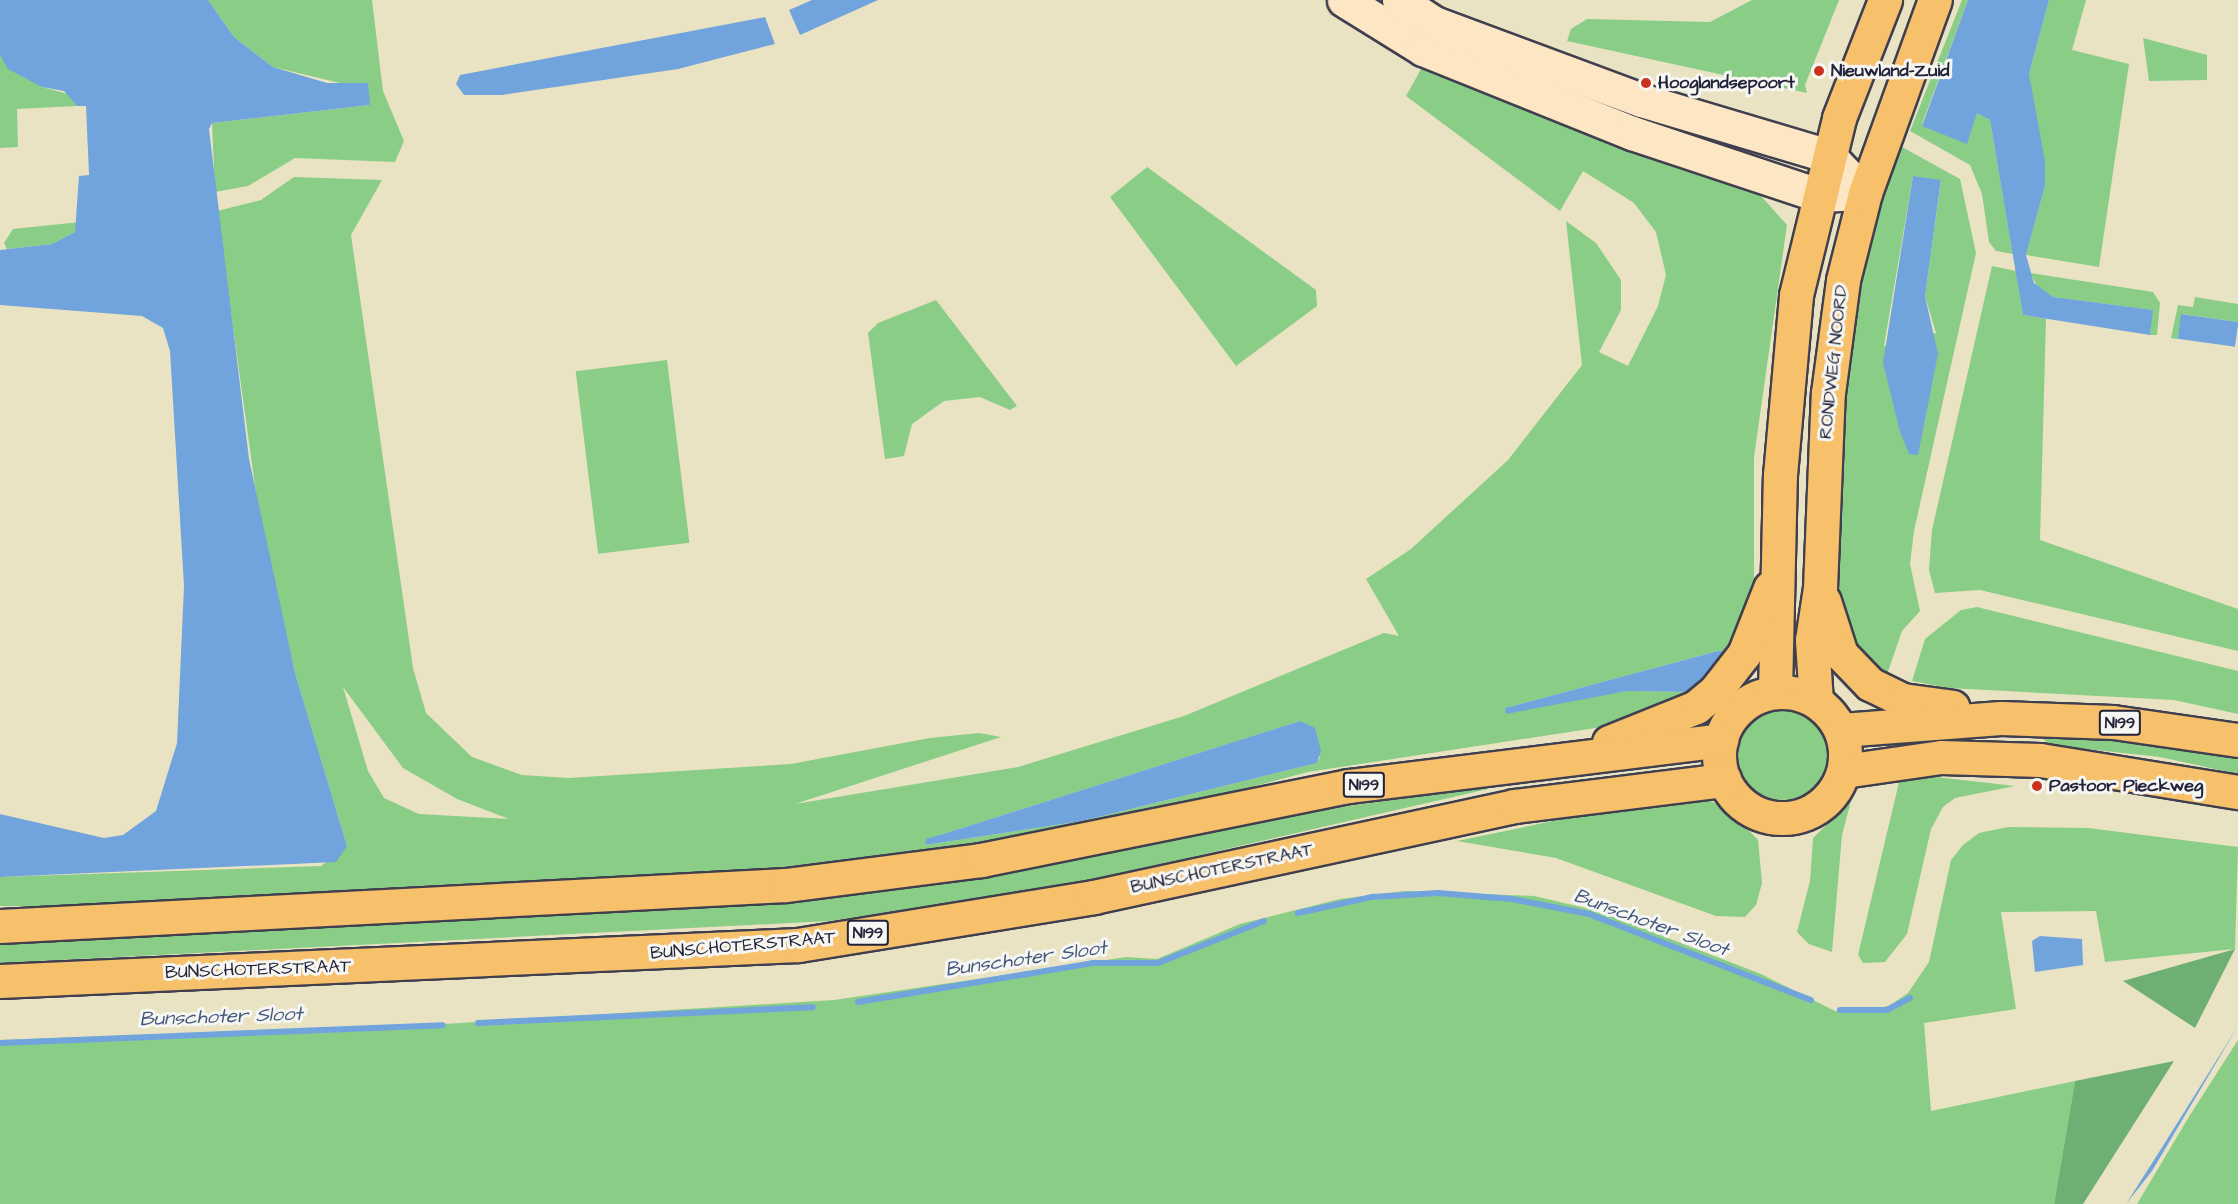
<!DOCTYPE html>
<html>
<head>
<meta charset="utf-8">
<style>
	body { margin:0 }
	#map { position:relative; width:2238px; height:1204px; overflow:hidden; background:#eae3c3; font-family:"Architects Daughter",sans-serif }
	div>[style] { position:absolute }
	.green>* { inset:0; background:#89cd86; transform-origin:0 0 }
	.round { border-radius:50% }
	.forest>* { inset:0; background:#6eb073 }
	.water>* { inset:0; background:#71a4dd; transform-origin:0 0 }
	.stream>* { height:6px; margin:-3px; padding:0 3px; transform-origin:3px; border-radius:3px; background:#71a4dd }
	.roads { filter:drop-shadow(2px 0 #403f4f) drop-shadow(-2px 0 #403f4f) drop-shadow(0 2px #403f4f) drop-shadow(0 -2px #403f4f) }
	.secondary>* { height:33px; margin:-16.5px; padding:0 16.5px; transform-origin:16.5px; border-radius:16.5px; background:#fce6c4 }
	.primary>* { height:33px; margin:-16.5px; padding:0 16.5px; transform-origin:16.5px; border-radius:16.5px; background:#f7c06b }
	.primary>.ring { margin:-16.5px; padding:0; box-sizing:content-box; background:none; border:33px solid #f7c06b; border-radius:50% }
	.dots>* { width:16px; height:16px; translate:-50% -50%; box-sizing:border-box; border:3px solid #f6f6f2; border-radius:50% }
	span { translate:-50% -50%; white-space:nowrap; text-align:center; line-height:1.15; -webkit-text-stroke:6px #f6f6f2; paint-order:stroke }
	.shield-label span { padding:2px 4px; background:#f6f6f2; border:2px solid; border-radius:4px; -webkit-text-stroke-width:0 }
	.shield-label { font-size:16px; color:#22223b; font-weight:700 }
	.poi-label { font-size:18px; color:#22223b; font-weight:700 }
	.left { translate:0 -50%; text-align:left }
	.street-label { font-size:18px; color:#22223b }
	.water-label { font-size:20px; color:#42567c; font-style:italic }
</style>
</head>
<body>
<div id="map">
	<div class="green">
		<div style="clip-path:polygon(208px 0,372px 0,383px 91px,404px 141px,395px 162px,295px 158px,248px 186px,215px 192px,212px 123px,370px 105px,344px 84px,273px 67px,234px 37px)"></div>
		<div style="clip-path:polygon(1752px 0,1839px 0,1805px 85px,1807px 93px,1567px 41px,1571px 29px,1587px 19px,1710px 22px)"></div>
		<div style="clip-path:polygon(1962px 0,1968px 0,1922px 124px,1977px 113px,1990px 120px,2013px 254px,1996px 251px,1989px 242px,1982px 194px,1970px 165px,1910px 131px)"></div>
		<div style="clip-path:polygon(2049px 0,2086px 0,2072px 50px,2129px 64px,2099px 267px,2026px 255px,2045px 186px,2029px 74px)"></div>
		<div style="clip-path:polygon(2143px 38px,2207px 55px,2207px 80px,2149px 81px)"></div>
		<div style="clip-path:polygon(0 55px,42px 87px,68px 94px,77px 106px,17px 109px,18px 147px,0 148px)"></div>
		<div style="clip-path:polygon(evenodd,1425px 62px,1576px 129px,1761px 196px,1787px 225px,1754px 457px,1754px 613px,1730px 659px,1718px 651px,1505px 708px,1627px 691px,1695px 692px,1628px 723px,1308px 772px,1167px 809px,844px 872px,175px 906px,0 906px,0 877px,321px 866px,347px 846px,295px 673px,259px 515px,217px 211px,261px 200px,294px 177px,382px 180px,351px 235px,413px 668px,426px 713px,472px 757px,522px 775px,569px 778px,791px 764px,930px 738px,979px 733px,1001px 737px,795px 804px,1018px 767px,1184px 716px,1384px 633px,1399px 636px,1366px 579px,1411px 549px,1508px 460px,1582px 365px,1566px 221px,1596px 243px,1621px 280px,1621px 310px,1599px 352px,1628px 366px,1658px 306px,1666px 275px,1656px 232px,1634px 203px,1583px 171px,1560px 211px,1406px 96px,1425px 62px,343px 687px,403px 768px,457px 799px,509px 819px,419px 814px,384px 798px,368px 771px,343px 687px,1425px 62px,1300px 721px,1320px 757px,1317px 763px,1082px 821px,925px 845px,940px 835px,1300px 721px)"></div>
		<div style="clip-path:polygon(evenodd,1893px 142px,1960px 179px,1976px 253px,1914px 531px,1910px 564px,1920px 611px,1902px 631px,1883px 686px,1836px 619px,1832px 573px,1845px 332px,1893px 142px,1913px 176px,1941px 181px,1925px 296px,1936px 333px,1884px 346px,1913px 176px)"></div>
		<div style="clip-path:polygon(1147px 167px,1316px 290px,1317px 306px,1236px 366px,1110px 197px)"></div>
		<div style="clip-path:polygon(80px 222px,75px 232px,52px 244px,7px 249px,4px 243px,13px 229px)"></div>
		<div style="clip-path:polygon(1992px 266px,2016px 271px,2023px 315px,2046px 319px,2040px 540px,2238px 609px,2238px 651px,1980px 590px,1935px 593px,1929px 570px,1932px 530px)"></div>
		<div style="clip-path:polygon(2030px 273px,2153px 292px,2160px 303px,2157px 335px,2150px 335px,2152px 310px,2053px 297px,2040px 291px)"></div>
		<div style="clip-path:polygon(2195px 297px,2238px 304px,2238px 322px,2182px 314px,2177px 339px,2171px 338px,2178px 305px,2193px 307px)"></div>
		<div style="clip-path:polygon(936px 300px,1017px 406px,1010px 410px,980px 397px,944px 401px,912px 424px,904px 456px,885px 459px,868px 333px,878px 323px)"></div>
		<div style="left:667px;top:360px;width:184px;height:92px;rotate:83deg"></div>
		<div style="clip-path:polygon(1977px 607px,2238px 671px,2238px 714px,2174px 700px,1949px 688px,1912px 681px,1925px 639px,1961px 610px)"></div>
		<div class="round" style="left:1737px;top:710px;width:90px;height:90px"></div>
		<div style="clip-path:polygon(2047px 731px,2238px 750px,2238px 774px,2160px 757px,2050px 745px,2041px 737px)"></div>
		<div style="clip-path:polygon(1927px 776px,2015px 786px,1955px 798px,1943px 807px,1931px 829px,1907px 934px,1885px 962px,1863px 963px,1858px 955px,1900px 778px)"></div>
		<div style="clip-path:polygon(1483px 788px,1488px 789px,1070px 885px,829px 921px,0 963px,0 939px,677px 910px,864px 894px,984px 878px,1341px 807px)"></div>
		<div style="clip-path:polygon(1703px 798px,1727px 808px,1758px 840px,1762px 883px,1756px 905px,1745px 917px,1716px 916px,1556px 858px,1457px 841px,1654px 800px)"></div>
		<div style="clip-path:polygon(1851px 801px,1842px 835px,1832px 952px,1809px 944px,1797px 932px,1810px 881px,1813px 838px)"></div>
		<div style="clip-path:polygon(2008px 827px,2088px 828px,2238px 847px,2235px 949px,2105px 962px,2096px 911px,2001px 912px,2016px 1009px,1924px 1023px,1931px 1111px,2075px 1081px,2054px 1204px,0 1204px,0 1040px,427px 1025px,834px 1000px,1126px 957px,1157px 959px,1240px 924px,1340px 899px,1405px 891px,1534px 896px,1598px 911px,1761px 974px,1835px 1011px,1870px 1009px,1889px 1006px,1908px 993px,1929px 962px,1951px 860px,1963px 845px,1979px 833px)"></div>
		<div style="clip-path:polygon(2238px 1040px,2238px 1204px,2137px 1204px,2190px 1115px)"></div>
	</div>
	<div class="forest">
		<div style="clip-path:polygon(2235px 949px,2195px 1028px,2123px 981px)"></div>
		<div style="clip-path:polygon(2174px 1061px,2083px 1204px,2054px 1204px,2075px 1081px)"></div>
	</div>
	<div class="water">
		<div style="clip-path:polygon(0 0,208px 0,234px 37px,273px 67px,327px 83px,368px 83px,370px 105px,212px 123px,209px 129px,249px 459px,295px 673px,347px 846px,336px 862px,0 877px,0 814px,104px 838px,123px 835px,156px 811px,177px 743px,184px 586px,170px 351px,163px 328px,142px 316px,0 305px,0 250px,52px 244px,75px 232px,79px 176px,89px 175px,86px 106px,77px 106px,64px 91px,42px 87px,8px 69px,0 55px)"></div>
		<div style="clip-path:polygon(812px 0,878px 0,800px 35px,789px 10px)"></div>
		<div style="clip-path:polygon(1968px 0,2049px 0,2029px 74px,2045px 162px,2045px 186px,2026px 255px,2034px 283px,2053px 297px,2153px 310px,2150px 335px,2023px 315px,1990px 120px,1977px 113px,1967px 144px,1922px 126px)"></div>
		<div style="clip-path:polygon(765px 17px,775px 44px,678px 69px,502px 95px,464px 95px,456px 84px,460px 75px)"></div>
		<div style="clip-path:polygon(1913px 176px,1941px 180px,1925px 296px,1938px 354px,1918px 455px,1909px 454px,1900px 432px,1883px 363px)"></div>
		<div style="left:2181px;top:314px;width:58px;height:25px;rotate:8deg"></div>
		<div style="clip-path:polygon(1718px 651px,1728px 652px,1695px 692px,1627px 691px,1506px 714px,1505px 708px)"></div>
		<div style="clip-path:polygon(1300px 721px,1315px 728px,1321px 751px,1317px 763px,1082px 821px,925px 845px,926px 839px,940px 835px)"></div>
		<div style="clip-path:polygon(2040px 936px,2082px 939px,2083px 965px,2035px 972px,2032px 941px)"></div>
		<div style="clip-path:polygon(2238px 1026px,2152px 1171px,2126px 1204px,2161px 1149px)"></div>
	</div>
	<div class="stream">
		<div style="left:1298px;top:913px;width:76px;rotate:-12.2deg"></div>
		<div style="left:1372px;top:897px;width:66px;rotate:-3.5deg"></div>
		<div style="left:1438px;top:893px;width:74px;rotate:4.6deg"></div>
		<div style="left:1512px;top:899px;width:78px;rotate:11deg"></div>
		<div style="left:1589px;top:914px;width:238px;rotate:21.2deg"></div>
		<div style="left:858px;top:1002px;width:238px;rotate:-9.4deg"></div>
		<div style="left:1093px;top:963px;width:65px"></div>
		<div style="left:1158px;top:963px;width:114px;rotate:-21.6deg"></div>
		<div style="left:1840px;top:1010px;width:47px"></div>
		<div style="left:1887px;top:1010px;width:26px;rotate:-28deg"></div>
		<div style="left:478px;top:1023px;width:335px;rotate:-2.7deg"></div>
		<div style="left:0;top:1043px;width:443px;rotate:-2.3deg"></div>
	</div>
	<div class="roads">
		<div class="secondary">
			<div style="left:1344px;top:0;width:93px;rotate:31.8deg"></div>
			<div style="left:1423px;top:49px;width:225px;rotate:21.9deg"></div>
			<div style="left:1632px;top:133px;width:196px;rotate:18.4deg"></div>
			<div style="left:1818px;top:195px;width:47px;rotate:-2.4deg"></div>
			<div style="left:1399px;top:0;width:42px;rotate:33.3deg"></div>
			<div style="left:1434px;top:23px;width:221px;rotate:20.4deg"></div>
			<div style="left:1641px;top:100px;width:196px;rotate:16.6deg"></div>
			<div style="left:1829px;top:156px;width:29px;rotate:46deg"></div>
		</div>
		<div class="primary">
			<div style="left:1824px;top:601px;width:56px;rotate:72.2deg"></div>
			<div style="left:1841px;top:654px;width:42px;rotate:46deg"></div>
			<div style="left:1870px;top:684px;width:37px;rotate:26deg"></div>
			<div style="left:1903px;top:700px;width:50px;rotate:8deg"></div>
			<div class="ring" style="left:1719px;top:692px;width:93px;height:93px"></div>
			<div style="left:1775px;top:692px;width:217px;rotate:-88.7deg"></div>
			<div style="left:1780px;top:475px;width:181px;rotate:-84.9deg"></div>
			<div style="left:1796px;top:295px;width:182px;rotate:-76.3deg"></div>
			<div style="left:1839px;top:118px;width:127px;rotate:-68.7deg"></div>
			<div style="left:1816px;top:701px;width:61px;rotate:-93.8deg"></div>
			<div style="left:1812px;top:640px;width:53px;rotate:-81.3deg"></div>
			<div style="left:1820px;top:588px;width:195px;rotate:-87.7deg"></div>
			<div style="left:1828px;top:393px;width:114px;rotate:-82.4deg"></div>
			<div style="left:1843px;top:280px;width:90px;rotate:-75.8deg"></div>
			<div style="left:1865px;top:193px;width:205px;rotate:-70.1deg"></div>
			<div style="left:1841px;top:730px;width:160px;rotate:-4.3deg"></div>
			<div style="left:2001px;top:718px;width:112px;rotate:2deg"></div>
			<div style="left:2113px;top:722px;width:126px;rotate:8.2deg"></div>
			<div style="left:1609px;top:742px;width:94px;rotate:-21.9deg"></div>
			<div style="left:1696px;top:707px;width:26px;rotate:-40deg"></div>
			<div style="left:1716px;top:690px;width:46px;rotate:-52.1deg"></div>
			<div style="left:1744px;top:654px;width:71px;rotate:-68.5deg"></div>
			<div style="left:1844px;top:771px;width:98px;rotate:-8.2deg"></div>
			<div style="left:1941px;top:757px;width:99px;rotate:1.7deg"></div>
			<div style="left:2040px;top:760px;width:201px;rotate:9.2deg"></div>
			<div style="left:0;top:926px;width:787px;rotate:-2.99deg"></div>
			<div style="left:786px;top:885px;width:197px;rotate:-7.3deg"></div>
			<div style="left:981px;top:860px;width:374px;rotate:-11.4deg"></div>
			<div style="left:1348px;top:786px;width:376px;rotate:-7deg"></div>
			<div style="left:0;top:981px;width:799px;rotate:-2.58deg"></div>
			<div style="left:798px;top:945px;width:300px;rotate:-9.2deg"></div>
			<div style="left:1094px;top:897px;width:430px;rotate:-12.2deg"></div>
			<div style="left:1514px;top:806px;width:212px;rotate:-7.1deg"></div>
		</div>
	</div>
	<div class="dots">
		<div style="left:1819px;top:71px;background:#c8321e"></div>
		<div style="left:1646px;top:83px;background:#c8321e"></div>
		<div style="left:2037px;top:786px;background:#c8321e"></div>
	</div>
	<div class="shield-label">
		<span style="left:2120px;top:723px">N199</span>
		<span style="left:1364px;top:785px">N199</span>
		<span style="left:868px;top:933px">N199</span>
	</div>
	<div class="poi-label">
		<span class="left" style="left:1831px;top:71px">Nieuwland-Zuid</span>
		<span class="left" style="left:1658px;top:83px">Hooglandsepoort</span>
		<span class="left" style="left:2049px;top:786px">Pastoor Pieckweg</span>
	</div>
	<div class="street-label">
		<span style="left:1834px;top:362px;rotate:-84deg">RONDWEG NOORD</span>
		<span style="left:1222px;top:869px;rotate:-12deg">BUNSCHOTERSTRAAT</span>
		<span style="left:743px;top:946px;rotate:-5deg">BUNSCHOTERSTRAAT</span>
		<span style="left:258px;top:970px;rotate:-2deg">BUNSCHOTERSTRAAT</span>
	</div>
	<div class="water-label">
		<span style="left:1651px;top:923px;rotate:20deg">Bunschoter Sloot</span>
		<span style="left:1026px;top:959px;rotate:-8deg">Bunschoter Sloot</span>
		<span style="left:221px;top:1017px;rotate:-2deg">Bunschoter Sloot</span>
	</div>
</div>
</body>
</html>
